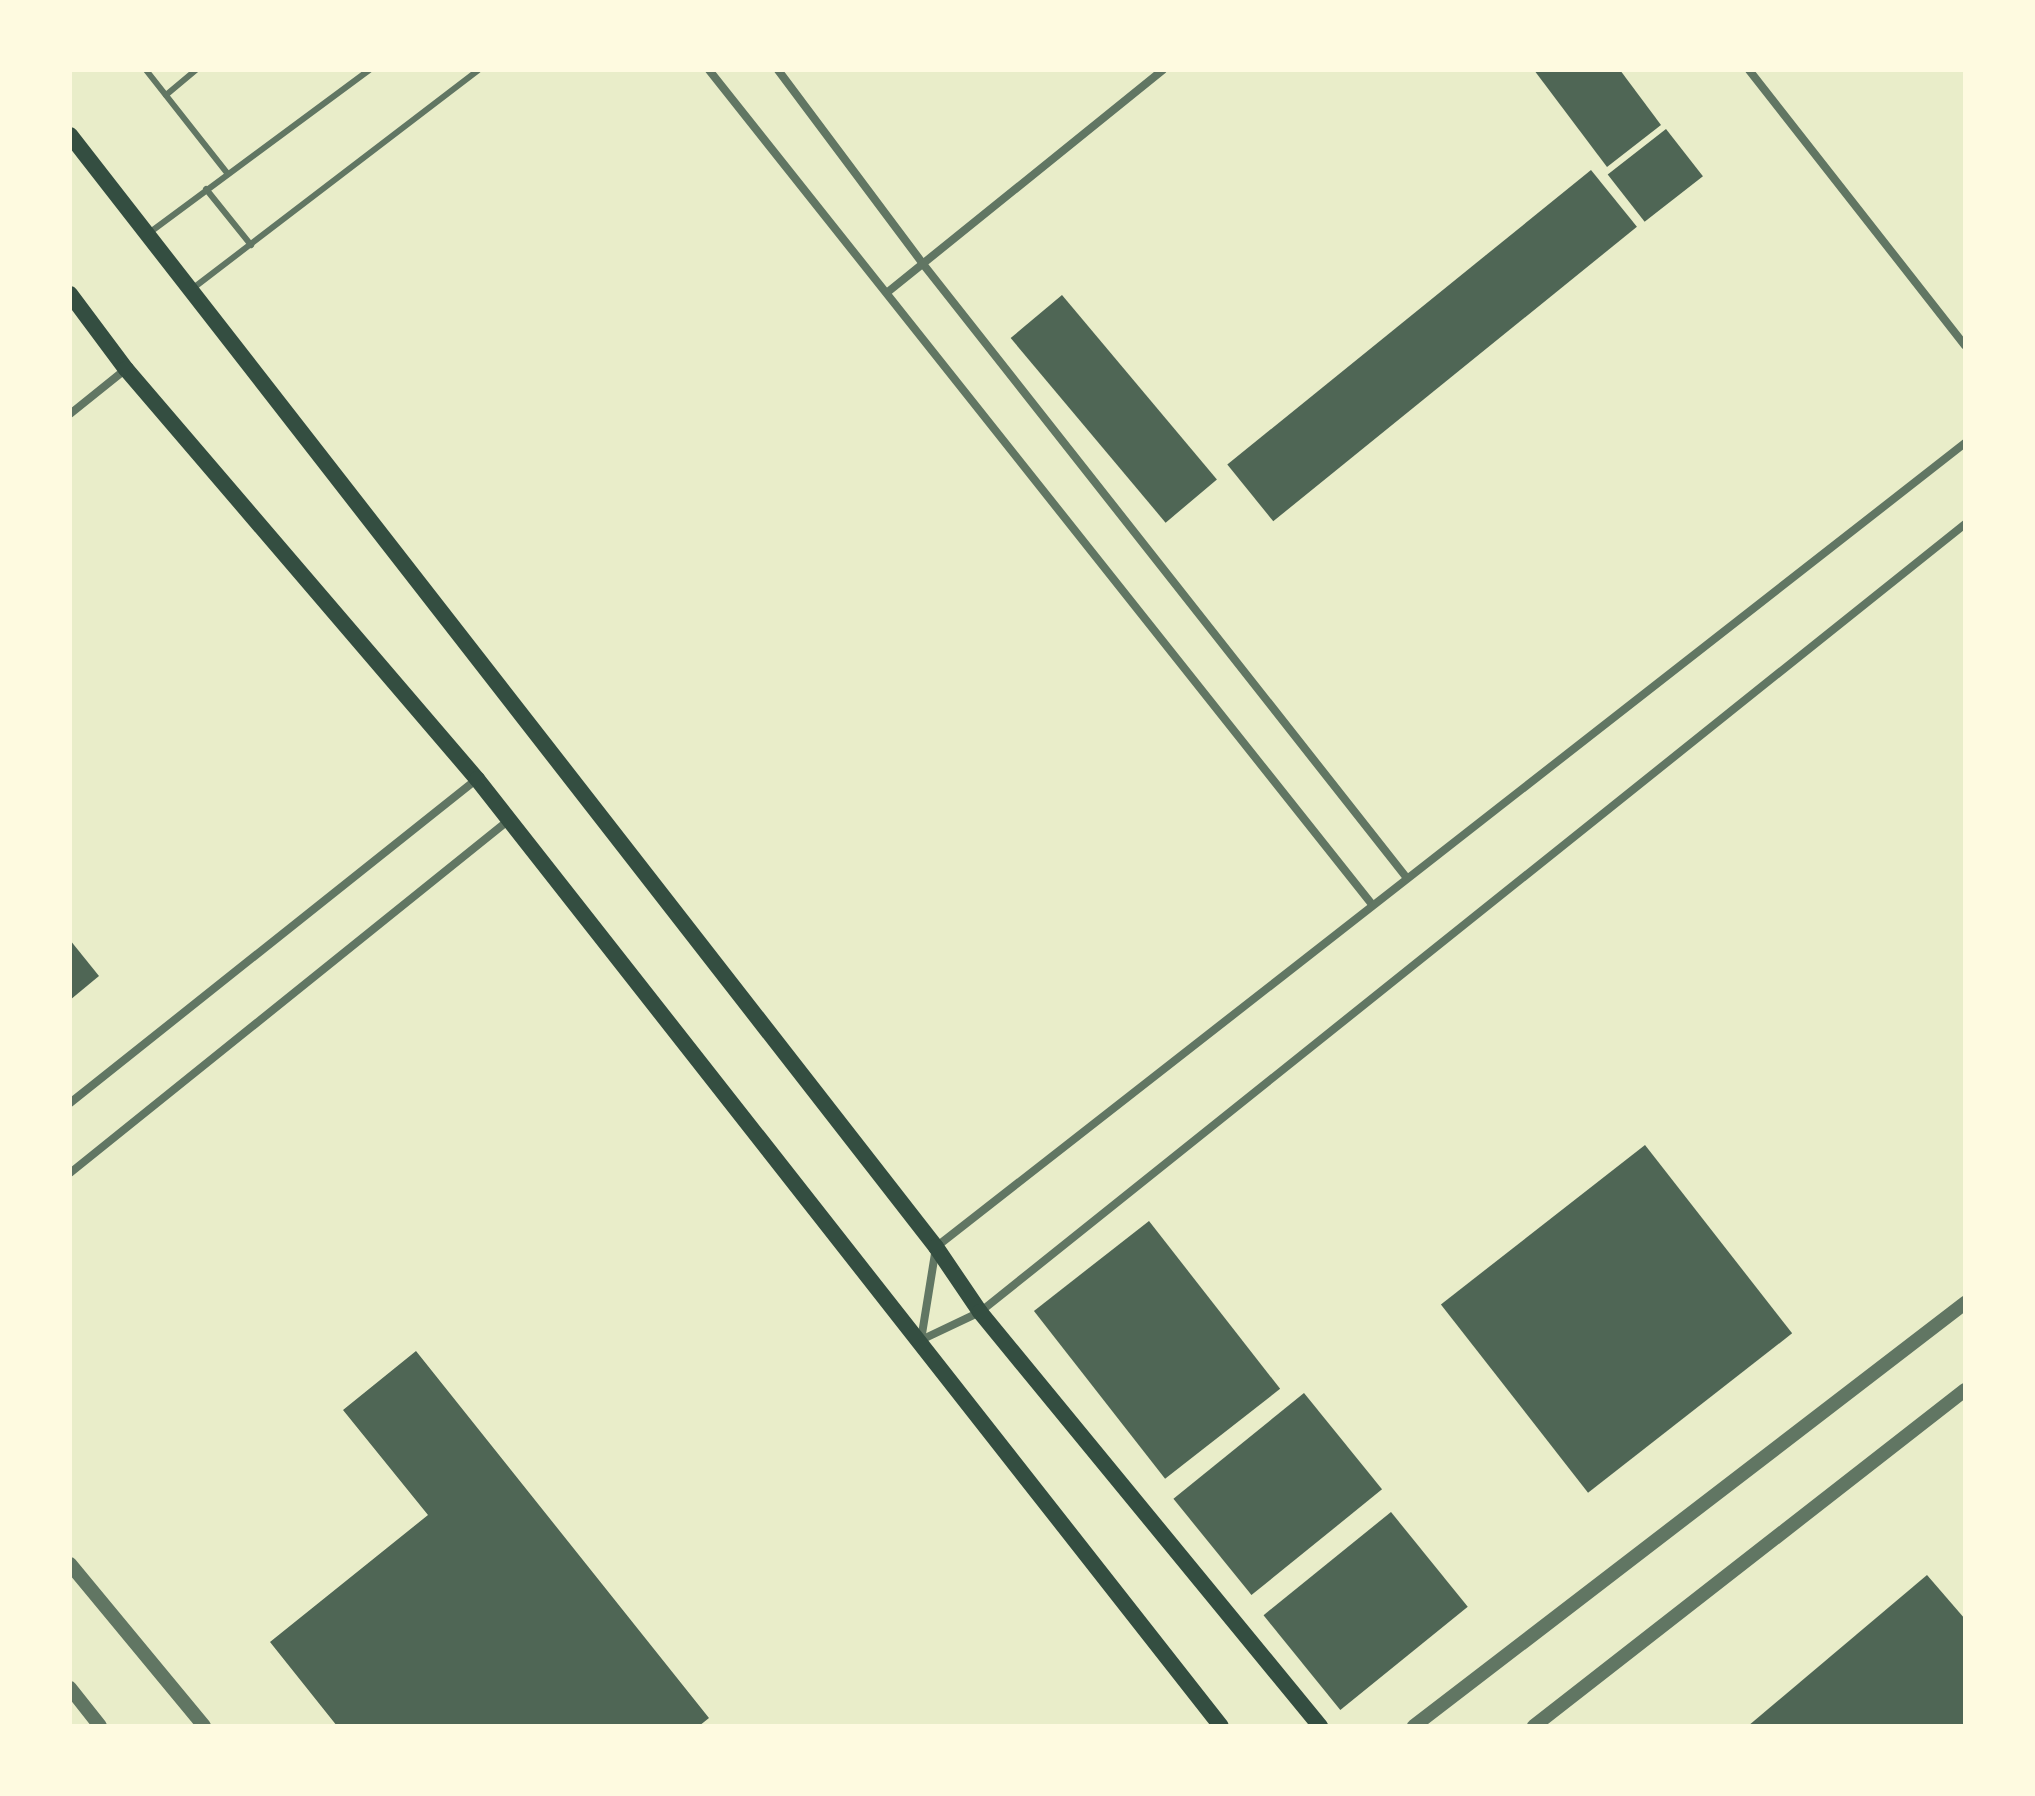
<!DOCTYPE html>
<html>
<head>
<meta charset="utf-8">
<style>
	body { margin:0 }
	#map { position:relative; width:2035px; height:1796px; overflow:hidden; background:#e9edc9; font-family:Quicksand,sans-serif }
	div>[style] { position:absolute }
	.building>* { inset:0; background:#4f6655; transform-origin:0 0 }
	.service>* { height:6px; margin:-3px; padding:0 3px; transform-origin:3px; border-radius:3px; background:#617663 }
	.minor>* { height:8px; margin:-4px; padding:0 4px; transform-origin:4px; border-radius:4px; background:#617663 }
	.tertiary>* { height:14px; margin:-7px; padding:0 7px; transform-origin:7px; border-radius:7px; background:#617663 }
	.secondary>* { height:16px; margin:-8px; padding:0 8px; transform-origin:8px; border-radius:8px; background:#344e41 }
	span { translate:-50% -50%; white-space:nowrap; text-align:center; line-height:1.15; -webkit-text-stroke:6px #fefae0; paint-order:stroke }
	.frame { position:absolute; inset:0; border:72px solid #fefae0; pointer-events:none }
</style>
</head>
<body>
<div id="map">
	<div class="building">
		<div style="clip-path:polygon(1534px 70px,1620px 70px,1661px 125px,1607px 167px)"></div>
		<div style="left:1666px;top:129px;width:60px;height:74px;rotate:52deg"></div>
		<div style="left:1591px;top:170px;width:73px;height:468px;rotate:51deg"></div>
		<div style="left:1062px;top:295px;width:241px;height:67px;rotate:50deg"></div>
		<div style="clip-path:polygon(70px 940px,99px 976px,70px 1000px)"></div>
		<div style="left:1645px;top:1145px;width:239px;height:259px;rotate:52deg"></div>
		<div style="left:1149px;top:1221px;width:213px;height:146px;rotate:52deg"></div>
		<div style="clip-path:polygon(416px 1351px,709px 1718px,699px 1726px,337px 1726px,270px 1642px,428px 1515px,343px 1410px)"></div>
		<div style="left:1304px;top:1393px;width:124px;height:168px;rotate:51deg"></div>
		<div style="left:1391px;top:1512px;width:122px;height:164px;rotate:51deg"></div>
		<div style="clip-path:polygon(1927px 1575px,1965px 1619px,1965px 1726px,1748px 1726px)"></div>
	</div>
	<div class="service">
		<div style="left:146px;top:70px;width:131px;rotate:51.8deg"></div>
		<div style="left:166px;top:95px;width:39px;rotate:-40deg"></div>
		<div style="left:206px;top:189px;width:72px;rotate:51.2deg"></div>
		<div style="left:149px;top:233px;width:274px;rotate:-36.5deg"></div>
		<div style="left:192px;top:289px;width:360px;rotate:-37.4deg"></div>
	</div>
	<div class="minor">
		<div style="left:709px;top:70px;width:1064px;rotate:51.53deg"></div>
		<div style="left:778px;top:70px;width:242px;rotate:53.2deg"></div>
		<div style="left:923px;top:264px;width:780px;rotate:51.76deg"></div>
		<div style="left:1749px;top:70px;width:350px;rotate:51.9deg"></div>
		<div style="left:889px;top:291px;width:352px;rotate:-38.9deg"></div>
		<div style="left:70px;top:414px;width:72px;rotate:-38.8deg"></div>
		<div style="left:70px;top:1103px;width:520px;rotate:-38.52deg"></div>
		<div style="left:70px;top:1173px;width:563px;rotate:-38.8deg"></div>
		<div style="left:921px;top:1340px;width:94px;rotate:-80.8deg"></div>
		<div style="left:936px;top:1247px;width:1306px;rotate:-38deg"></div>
		<div style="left:921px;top:1340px;width:65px;rotate:-25.4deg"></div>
		<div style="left:980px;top:1312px;width:1261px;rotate:-38.66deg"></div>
	</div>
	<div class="tertiary">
		<div style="left:70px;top:1564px;width:210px;rotate:50.4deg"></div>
		<div style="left:70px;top:1688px;width:48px;rotate:51.7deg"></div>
		<div style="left:1414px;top:1726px;width:695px;rotate:-37.51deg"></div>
		<div style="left:1534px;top:1726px;width:546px;rotate:-37.94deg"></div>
	</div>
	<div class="secondary">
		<div style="left:70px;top:135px;width:1409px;rotate:52.09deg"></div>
		<div style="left:936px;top:1247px;width:78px;rotate:55.9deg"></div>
		<div style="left:980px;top:1312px;width:536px;rotate:50.61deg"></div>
		<div style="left:70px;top:294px;width:94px;rotate:53.3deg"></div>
		<div style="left:126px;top:369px;width:540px;rotate:49.43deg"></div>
		<div style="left:477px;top:779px;width:1204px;rotate:51.85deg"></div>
	</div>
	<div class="frame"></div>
</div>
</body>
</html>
